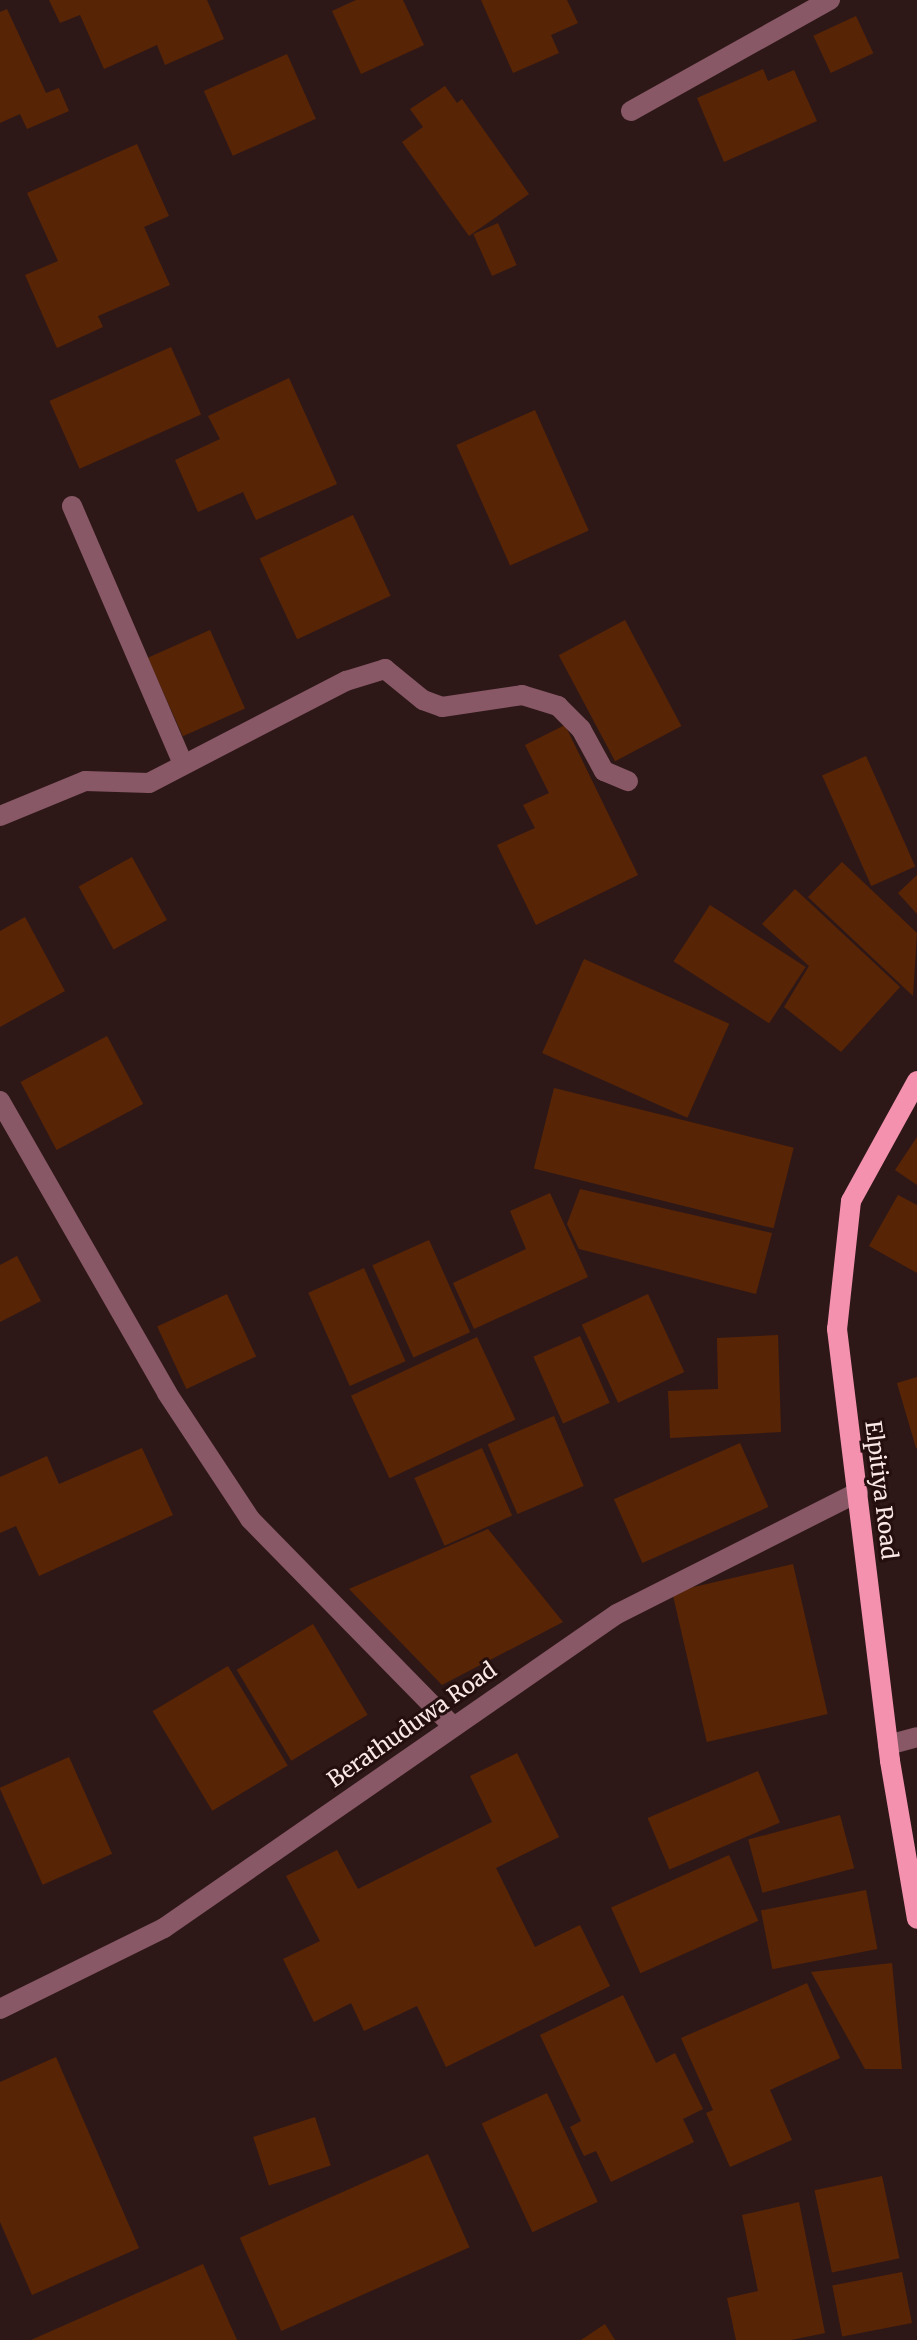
<!DOCTYPE html>
<html>
<head>
<meta charset="utf-8">
<style>
	body { margin:0 }
	#map { position:relative; width:917px; height:2340px; overflow:hidden; background:#2e1817; font-family:Merriweather,serif }
	div>[style] { position:absolute }
	.building>* { inset:0; background:#582406; transform-origin:0 0 }
	.service>* { height:20px; margin:-10px; padding:0 10px; transform-origin:10px; border-radius:10px; background:#885867 }
	.minor>* { height:20px; margin:-10px; padding:0 10px; transform-origin:10px; border-radius:10px; background:#885867 }
	.tertiary>* { height:20px; margin:-10px; padding:0 10px; transform-origin:10px; border-radius:10px; background:#885867 }
	.primary>* { height:20px; margin:-10px; padding:0 10px; transform-origin:10px; border-radius:10px; background:#f391af }
	span { translate:-50% -50%; white-space:nowrap; text-align:center; line-height:1.15; -webkit-text-stroke:6px #240e0e; paint-order:stroke }
	.street-label { font-size:22px; color:#f9e8e6 }
</style>
</head>
<body>
<div id="map">
	<div class="building">
		<div style="clip-path:polygon(49px 0,207px 0,224px 39px,165px 65px,157px 45px,104px 69px,80px 15px,60px 23px)"></div>
		<div style="clip-path:polygon(356px 0,403px 0,424px 45px,361px 74px,332px 11px)"></div>
		<div style="clip-path:polygon(481px 0,567px 0,578px 23px,551px 35px,559px 53px,513px 73px)"></div>
		<div style="clip-path:polygon(7px 9px,46px 93px,59px 88px,69px 111px,27px 129px,20px 114px,0 123px,0 12px)"></div>
		<div style="left:856px;top:16px;width:41px;height:47px;rotate:65deg"></div>
		<div style="left:287px;top:54px;width:71px;height:91px;rotate:66deg"></div>
		<div style="clip-path:polygon(763px 69px,768px 81px,794px 70px,817px 121px,724px 162px,697px 98px)"></div>
		<div style="clip-path:polygon(445px 86px,457px 103px,462px 99px,529px 194px,469px 236px,402px 142px,423px 127px,410px 109px)"></div>
		<div style="clip-path:polygon(137px 144px,169px 216px,144px 227px,170px 285px,98px 316px,103px 327px,57px 348px,25px 275px,58px 261px,27px 193px)"></div>
		<div style="left:498px;top:223px;width:46px;height:27px;rotate:66deg"></div>
		<div style="left:171px;top:347px;width:74px;height:133px;rotate:66deg"></div>
		<div style="clip-path:polygon(289px 378px,337px 484px,256px 520px,243px 492px,198px 512px,175px 460px,220px 439px,208px 416px)"></div>
		<div style="left:535px;top:410px;width:132px;height:86px;rotate:66deg"></div>
		<div style="left:353px;top:515px;width:89px;height:103px;rotate:65deg"></div>
		<div style="left:625px;top:620px;width:120px;height:75px;rotate:62deg"></div>
		<div style="left:210px;top:630px;width:86px;height:68px;rotate:66deg"></div>
		<div style="clip-path:polygon(565px 725px,638px 875px,536px 925px,497px 845px,535px 828px,523px 805px,549px 793px,525px 745px)"></div>
		<div style="left:866px;top:756px;width:121px;height:48px;rotate:66deg"></div>
		<div style="left:132px;top:857px;width:72px;height:61px;rotate:61deg"></div>
		<div style="clip-path:polygon(842px 862px,917px 933px,913px 996px,808px 897px)"></div>
		<div style="clip-path:polygon(917px 875px,917px 914px,898px 893px)"></div>
		<div style="clip-path:polygon(795px 889px,900px 987px,841px 1052px,784px 1007px,809px 966px,762px 924px)"></div>
		<div style="left:710px;top:905px;width:114px;height:67px;rotate:33deg"></div>
		<div style="clip-path:polygon(25px 917px,65px 991px,0 1027px,0 931px)"></div>
		<div style="left:584px;top:959px;width:159px;height:103px;rotate:24deg"></div>
		<div style="left:107px;top:1036px;width:77px;height:98px;rotate:62deg"></div>
		<div style="left:554px;top:1088px;width:247px;height:83px;rotate:14deg"></div>
		<div style="clip-path:polygon(917px 1137px,917px 1185px,895px 1170px)"></div>
		<div style="clip-path:polygon(580px 1189px,772px 1233px,756px 1294px,579px 1249px,567px 1224px)"></div>
		<div style="clip-path:polygon(550px 1193px,588px 1277px,474px 1329px,453px 1283px,526px 1249px,510px 1211px)"></div>
		<div style="clip-path:polygon(898px 1195px,917px 1205px,917px 1273px,869px 1246px)"></div>
		<div style="left:429px;top:1240px;width:101px;height:62px;rotate:66deg"></div>
		<div style="clip-path:polygon(17px 1256px,41px 1301px,0 1322px,0 1265px)"></div>
		<div style="left:364px;top:1268px;width:102px;height:61px;rotate:66deg"></div>
		<div style="left:227px;top:1294px;width:69px;height:77px;rotate:65deg"></div>
		<div style="left:648px;top:1294px;width:86px;height:73px;rotate:65deg"></div>
		<div style="clip-path:polygon(778px 1335px,781px 1432px,670px 1438px,668px 1391px,718px 1389px,717px 1338px)"></div>
		<div style="left:580px;top:1336px;width:73px;height:51px;rotate:66deg"></div>
		<div style="left:477px;top:1337px;width:91px;height:139px;rotate:65deg"></div>
		<div style="clip-path:polygon(917px 1377px,917px 1448px,916px 1448px,897px 1383px)"></div>
		<div style="left:554px;top:1416px;width:76px;height:72px;rotate:67deg"></div>
		<div style="left:740px;top:1443px;width:70px;height:138px;rotate:66deg"></div>
		<div style="clip-path:polygon(142px 1448px,173px 1515px,39px 1576px,16px 1526px,0 1533px,0 1477px,47px 1456px,59px 1484px)"></div>
		<div style="left:482px;top:1448px;width:74px;height:74px;rotate:66deg"></div>
		<div style="clip-path:polygon(488px 1529px,563px 1622px,442px 1685px,349px 1589px)"></div>
		<div style="left:793px;top:1564px;width:154px;height:124px;rotate:77deg"></div>
		<div style="left:313px;top:1624px;width:106px;height:89px;rotate:59deg"></div>
		<div style="left:228px;top:1666px;width:116px;height:88px;rotate:59deg"></div>
		<div style="clip-path:polygon(517px 1753px,559px 1837px,496px 1868px,535px 1947px,580px 1925px,610px 1986px,446px 2067px,417px 2006px,364px 2031px,351px 2003px,314px 2022px,283px 1959px,320px 1941px,286px 1876px,337px 1850px,358px 1889px,492px 1822px,470px 1776px)"></div>
		<div style="left:69px;top:1757px;width:106px;height:76px;rotate:66deg"></div>
		<div style="left:758px;top:1771px;width:56px;height:120px;rotate:67deg"></div>
		<div style="left:840px;top:1815px;width:55px;height:95px;rotate:75deg"></div>
		<div style="left:729px;top:1855px;width:72px;height:129px;rotate:66deg"></div>
		<div style="left:866px;top:1890px;width:60px;height:107px;rotate:79deg"></div>
		<div style="clip-path:polygon(892px 1963px,902px 2069px,865px 2069px,811px 1972px)"></div>
		<div style="clip-path:polygon(807px 1983px,840px 2058px,770px 2090px,792px 2140px,730px 2167px,706px 2113px,713px 2110px,681px 2038px)"></div>
		<div style="clip-path:polygon(623px 1995px,656px 2063px,675px 2053px,703px 2109px,683px 2119px,694px 2142px,611px 2182px,596px 2151px,584px 2156px,570px 2127px,581px 2121px,540px 2035px)"></div>
		<div style="clip-path:polygon(56px 2057px,139px 2248px,32px 2295px,0 2222px,0 2082px)"></div>
		<div style="left:547px;top:2093px;width:120px;height:72px;rotate:65deg"></div>
		<div style="left:315px;top:2117px;width:51px;height:65px;rotate:72deg"></div>
		<div style="left:428px;top:2154px;width:102px;height:206px;rotate:66deg"></div>
		<div style="left:882px;top:2176px;width:84px;height:69px;rotate:78deg"></div>
		<div style="clip-path:polygon(799px 2202px,825px 2333px,791px 2340px,736px 2340px,727px 2298px,758px 2291px,742px 2215px)"></div>
		<div style="clip-path:polygon(203px 2264px,237px 2340px,31px 2340px)"></div>
		<div style="left:902px;top:2272px;width:52px;height:71px;rotate:79deg"></div>
		<div style="clip-path:polygon(605px 2324px,615px 2340px,581px 2340px)"></div>
	</div>
	<div class="service">
		<div style="left:72px;top:506px;width:281px;rotate:66.7deg"></div>
	</div>
	<div class="minor">
		<div style="left:631px;top:111px;width:228px;rotate:-29.2deg"></div>
		<div style="left:0;top:816px;width:92px;rotate:-22.4deg"></div>
		<div style="left:85px;top:781px;width:64px;rotate:1.8deg"></div>
		<div style="left:149px;top:783px;width:222px;rotate:-27.4deg"></div>
		<div style="left:346px;top:681px;width:41px;rotate:-17.1deg"></div>
		<div style="left:385px;top:669px;width:49px;rotate:39.2deg"></div>
		<div style="left:423px;top:700px;width:20px;rotate:20deg"></div>
		<div style="left:442px;top:707px;width:81px;rotate:-8.5deg"></div>
		<div style="left:522px;top:695px;width:38px;rotate:17deg"></div>
		<div style="left:558px;top:706px;width:33px;rotate:45deg"></div>
		<div style="left:581px;top:729px;width:48px;rotate:61.3deg"></div>
		<div style="left:604px;top:771px;width:26px;rotate:23deg"></div>
		<div style="left:0;top:1101px;width:336px;rotate:60.2deg"></div>
		<div style="left:167px;top:1393px;width:151px;rotate:56.6deg"></div>
		<div style="left:250px;top:1519px;width:289px;rotate:45.6deg"></div>
		<div style="left:888px;top:1745px;width:30px;rotate:-15deg"></div>
	</div>
	<div class="tertiary">
		<div style="left:0;top:2009px;width:183px;rotate:-26.3deg"></div>
		<div style="left:164px;top:1928px;width:551px;rotate:-34.73deg"></div>
		<div style="left:617px;top:1614px;width:270px;rotate:-26.8deg"></div>
	</div>
	<div class="primary">
		<div style="left:917px;top:1081px;width:137px;rotate:118.8deg"></div>
		<div style="left:851px;top:1201px;width:129px;rotate:96.2deg"></div>
		<div style="left:837px;top:1329px;width:435px;rotate:83deg"></div>
		<div style="left:890px;top:1761px;width:160px;rotate:80.3deg"></div>
	</div>
	<div class="street-label">
		<span style="left:881px;top:1490px;rotate:83deg">Elpitiya Road</span>
		<span style="left:412px;top:1725px;rotate:-35deg">Berathuduwa Road</span>
	</div>
</div>
</body>
</html>
